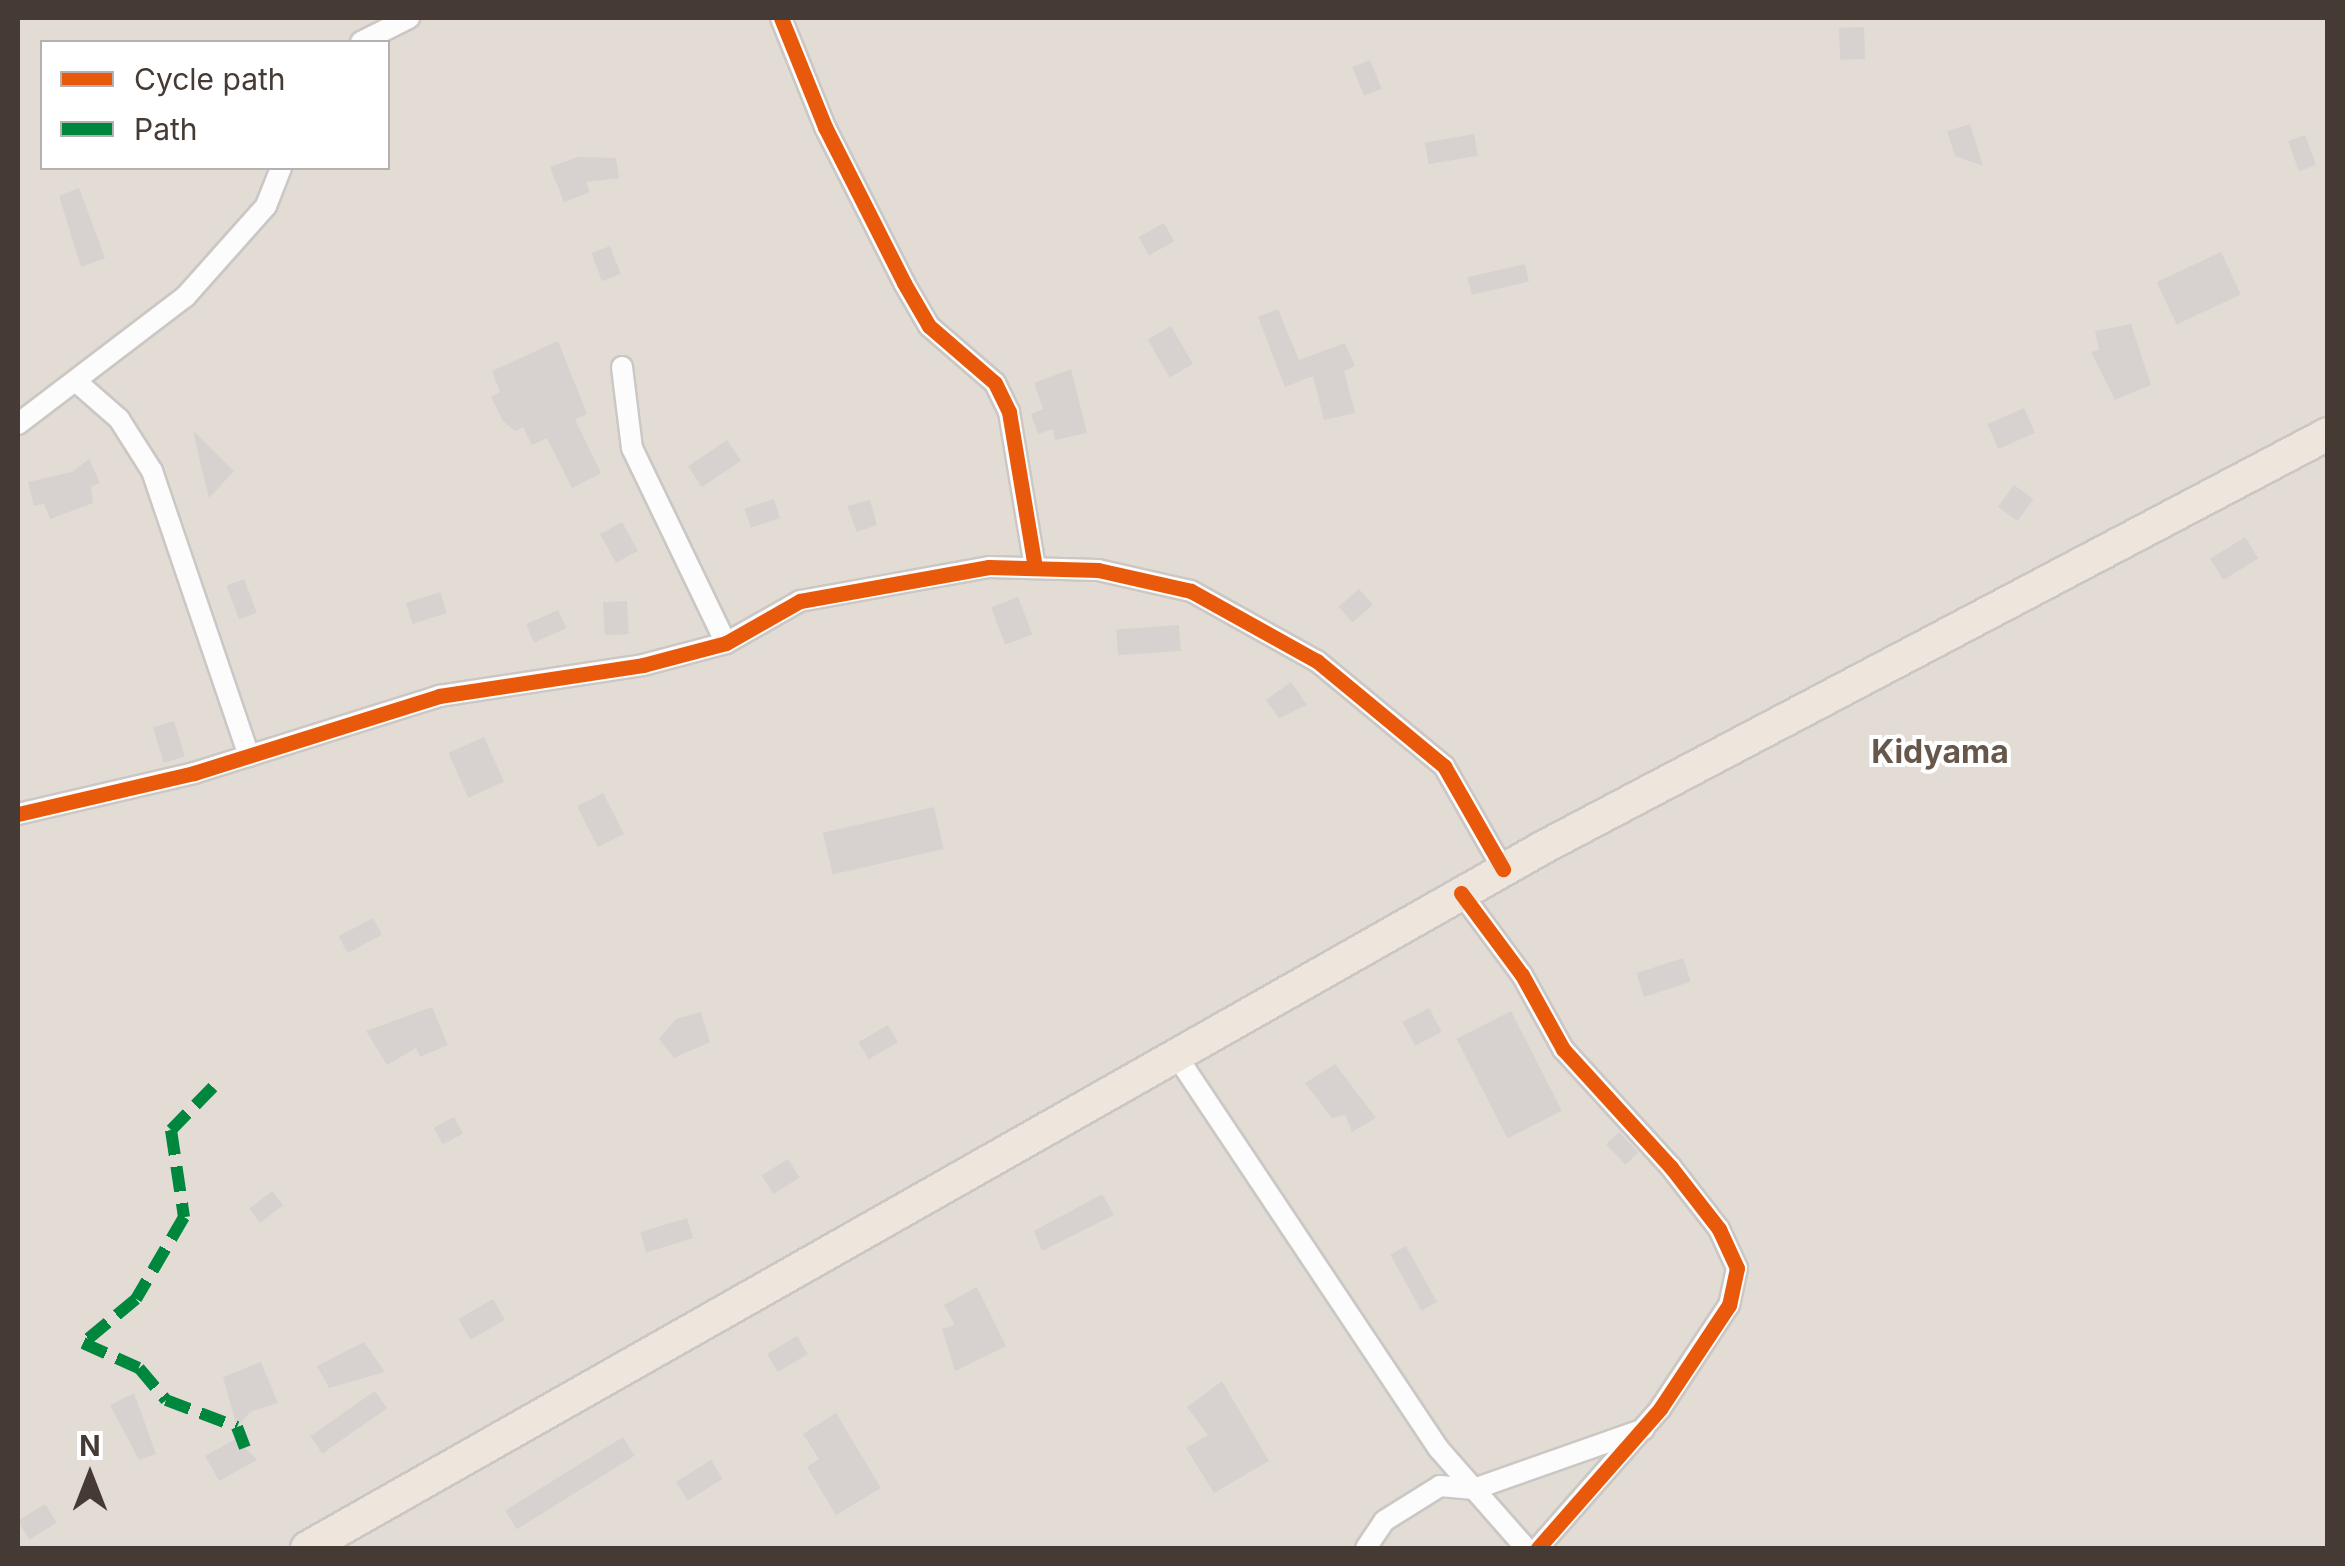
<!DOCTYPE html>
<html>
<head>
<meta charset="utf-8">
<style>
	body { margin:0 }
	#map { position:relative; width:2345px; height:1566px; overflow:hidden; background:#eeebe8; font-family:Inter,sans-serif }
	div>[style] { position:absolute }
	.residential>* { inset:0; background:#e3dcd5 }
	.building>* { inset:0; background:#d7d2cf; transform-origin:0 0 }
	.roads { filter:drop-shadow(2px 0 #cbc7c4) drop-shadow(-2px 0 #cbc7c4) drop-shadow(0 2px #cbc7c4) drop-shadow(0 -2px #cbc7c4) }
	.minor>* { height:20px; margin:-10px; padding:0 10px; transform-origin:10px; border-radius:10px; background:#fcfcfc }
	.trunk>* { height:32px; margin:-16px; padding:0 16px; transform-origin:16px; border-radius:16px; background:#eee6dd }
	.quiet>* { height:12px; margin-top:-6px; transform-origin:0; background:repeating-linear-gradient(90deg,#00873e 0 25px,transparent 0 37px) }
	.cycleway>* { height:15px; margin:-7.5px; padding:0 7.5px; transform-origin:7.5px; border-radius:7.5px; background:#e8590c }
	span { translate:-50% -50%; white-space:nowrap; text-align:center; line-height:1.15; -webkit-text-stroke:8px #fff; paint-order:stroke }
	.quarter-label { font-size:32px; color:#67574b; font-weight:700 }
	.frame { position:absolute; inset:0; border:20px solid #453b34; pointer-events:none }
	.legend { position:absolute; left:40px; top:40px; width:350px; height:130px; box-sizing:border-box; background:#fff; border:2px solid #b5b1ae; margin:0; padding:12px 18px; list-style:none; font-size:30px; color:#453b34 }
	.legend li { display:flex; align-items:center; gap:20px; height:50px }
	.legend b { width:50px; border:2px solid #b5b1ae }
	.north { position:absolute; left:40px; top:1426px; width:100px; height:100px; -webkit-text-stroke:8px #fff; paint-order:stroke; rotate:0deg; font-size:28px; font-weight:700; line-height:40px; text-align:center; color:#453b34 }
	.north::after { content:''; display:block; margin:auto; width:35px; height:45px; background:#453b34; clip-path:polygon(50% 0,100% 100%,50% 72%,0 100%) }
</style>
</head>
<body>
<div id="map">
	<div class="residential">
		<div style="clip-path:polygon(evenodd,18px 18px,2327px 18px,2327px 1548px,18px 1548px,18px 18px,42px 42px,388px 42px,388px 168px,42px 168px,42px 42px)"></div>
	</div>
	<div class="building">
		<div style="left:1864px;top:27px;width:32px;height:25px;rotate:88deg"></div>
		<div style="left:1370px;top:60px;width:31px;height:19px;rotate:68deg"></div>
		<div style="clip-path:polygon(1970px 124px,1983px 166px,1955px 156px,1947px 131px)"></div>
		<div style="left:1474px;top:134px;width:22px;height:50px;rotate:80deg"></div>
		<div style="left:2305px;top:135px;width:32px;height:18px;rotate:70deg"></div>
		<div style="clip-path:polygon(577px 157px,616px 158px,619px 178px,586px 182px,590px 192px,564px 202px,550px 167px)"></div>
		<div style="clip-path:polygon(79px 188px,105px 258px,81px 267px,59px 196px)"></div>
		<div style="left:1164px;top:223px;width:21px;height:29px;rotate:61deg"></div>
		<div style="left:610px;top:246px;width:30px;height:20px;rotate:69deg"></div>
		<div style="left:2221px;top:252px;width:47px;height:71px;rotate:65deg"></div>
		<div style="left:1525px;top:264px;width:18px;height:59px;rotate:77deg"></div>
		<div style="clip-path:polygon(1278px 309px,1299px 360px,1345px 343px,1355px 366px,1344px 371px,1355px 413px,1324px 420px,1313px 376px,1285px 387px,1258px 317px)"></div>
		<div style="clip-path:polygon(2131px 324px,2151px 385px,2115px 400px,2091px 352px,2099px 350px,2095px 331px)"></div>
		<div style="left:1171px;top:326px;width:44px;height:27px;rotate:60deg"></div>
		<div style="clip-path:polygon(558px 341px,587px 414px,575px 419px,601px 473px,572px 488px,547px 438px,532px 445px,523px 427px,515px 431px,503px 421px,491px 397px,500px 392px,492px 371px)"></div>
		<div style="clip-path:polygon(1071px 369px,1087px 433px,1055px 440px,1053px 429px,1038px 434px,1031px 414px,1043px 409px,1034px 383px)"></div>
		<div style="left:2024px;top:408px;width:27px;height:40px;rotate:66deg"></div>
		<div style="clip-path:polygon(193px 430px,234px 471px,209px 498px,202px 470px)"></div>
		<div style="left:727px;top:440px;width:25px;height:47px;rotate:56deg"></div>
		<div style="clip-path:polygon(89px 459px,100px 483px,91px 487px,93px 503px,50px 519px,44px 504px,34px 506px,28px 482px,72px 472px)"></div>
		<div style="left:2014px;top:485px;width:24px;height:27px;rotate:36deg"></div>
		<div style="left:774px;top:499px;width:20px;height:31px;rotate:72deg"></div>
		<div style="clip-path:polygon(870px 500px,877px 525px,857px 532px,847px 506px)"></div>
		<div style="left:622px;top:522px;width:33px;height:25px;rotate:61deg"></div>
		<div style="left:2245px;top:537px;width:25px;height:41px;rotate:58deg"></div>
		<div style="left:244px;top:579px;width:36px;height:19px;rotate:69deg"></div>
		<div style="left:1359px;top:589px;width:21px;height:27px;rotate:49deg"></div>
		<div style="left:440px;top:592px;width:22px;height:36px;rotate:72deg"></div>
		<div style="left:1018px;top:597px;width:40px;height:29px;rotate:69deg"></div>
		<div style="left:627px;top:601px;width:33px;height:24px;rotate:87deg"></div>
		<div style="left:558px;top:610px;width:20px;height:35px;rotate:66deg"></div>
		<div style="left:1179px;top:625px;width:26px;height:63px;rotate:86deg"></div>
		<div style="clip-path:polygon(1291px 682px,1307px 705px,1279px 718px,1266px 700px)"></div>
		<div style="left:174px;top:721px;width:37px;height:22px;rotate:73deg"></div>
		<div style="left:484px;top:737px;width:49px;height:39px;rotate:66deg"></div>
		<div style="left:603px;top:793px;width:46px;height:29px;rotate:63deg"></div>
		<div style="left:934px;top:807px;width:43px;height:114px;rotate:77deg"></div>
		<div style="left:373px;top:918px;width:19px;height:39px;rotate:62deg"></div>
		<div style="left:1683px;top:958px;width:25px;height:49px;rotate:72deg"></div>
		<div style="clip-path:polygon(432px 1007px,448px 1045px,420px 1057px,416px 1048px,387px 1065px,366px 1031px)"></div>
		<div style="left:1429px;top:1008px;width:27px;height:30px;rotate:62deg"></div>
		<div style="left:1511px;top:1011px;width:112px;height:61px;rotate:63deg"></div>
		<div style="clip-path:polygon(701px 1012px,710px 1042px,674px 1058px,659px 1039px,676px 1019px)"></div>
		<div style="left:888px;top:1025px;width:20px;height:34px;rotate:60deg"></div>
		<div style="clip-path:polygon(1335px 1064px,1376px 1118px,1352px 1132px,1345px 1115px,1332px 1118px,1305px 1083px)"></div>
		<div style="left:454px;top:1117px;width:19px;height:23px;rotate:62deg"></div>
		<div style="left:1619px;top:1132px;width:28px;height:18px;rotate:46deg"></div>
		<div style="left:788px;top:1159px;width:22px;height:31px;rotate:58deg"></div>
		<div style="left:272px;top:1191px;width:18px;height:29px;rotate:52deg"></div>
		<div style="clip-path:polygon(1102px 1194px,1114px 1215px,1042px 1251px,1034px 1231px)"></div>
		<div style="left:687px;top:1218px;width:21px;height:49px;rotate:73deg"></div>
		<div style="left:1406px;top:1246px;width:64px;height:18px;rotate:61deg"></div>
		<div style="clip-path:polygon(977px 1287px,1006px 1346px,955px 1371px,942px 1329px,955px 1325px,944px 1305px)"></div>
		<div style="left:493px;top:1299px;width:24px;height:40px;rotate:60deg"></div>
		<div style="left:797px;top:1336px;width:21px;height:35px;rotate:59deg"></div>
		<div style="clip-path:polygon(364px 1342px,385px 1372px,329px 1388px,317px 1366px)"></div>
		<div style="clip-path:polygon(261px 1362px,278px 1403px,250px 1412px,237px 1427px,223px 1377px)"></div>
		<div style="clip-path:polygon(1222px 1381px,1269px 1461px,1214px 1493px,1186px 1448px,1208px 1435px,1187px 1407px)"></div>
		<div style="left:375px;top:1391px;width:21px;height:79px;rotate:55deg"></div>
		<div style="clip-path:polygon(134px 1393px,156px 1454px,139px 1460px,110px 1405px)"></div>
		<div style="clip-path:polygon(836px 1413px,881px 1488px,836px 1515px,807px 1467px,819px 1459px,803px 1434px)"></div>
		<div style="left:623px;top:1437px;width:22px;height:139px;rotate:58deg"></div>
		<div style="clip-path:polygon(236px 1439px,257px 1460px,219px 1481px,205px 1456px)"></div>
		<div style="left:711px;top:1460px;width:22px;height:41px;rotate:58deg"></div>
		<div style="left:45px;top:1504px;width:22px;height:32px;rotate:58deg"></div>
	</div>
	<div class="roads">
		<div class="minor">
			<div style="left:781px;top:18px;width:118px;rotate:68deg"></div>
			<div style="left:825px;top:127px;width:175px;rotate:63.1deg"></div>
			<div style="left:904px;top:283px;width:50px;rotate:59.8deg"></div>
			<div style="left:929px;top:326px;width:87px;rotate:40.8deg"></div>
			<div style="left:995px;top:383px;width:32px;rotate:64deg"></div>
			<div style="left:1009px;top:412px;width:158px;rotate:80.5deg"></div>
			<div style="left:361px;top:42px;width:54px;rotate:-26.6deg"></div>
			<div style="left:622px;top:367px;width:82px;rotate:83deg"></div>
			<div style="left:632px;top:448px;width:216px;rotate:64.3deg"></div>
			<div style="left:78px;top:383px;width:55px;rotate:41.3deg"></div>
			<div style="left:119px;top:419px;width:62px;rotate:57.6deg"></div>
			<div style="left:152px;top:471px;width:301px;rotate:71.2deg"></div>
			<div style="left:18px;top:424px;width:210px;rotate:-37.3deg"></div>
			<div style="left:185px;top:297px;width:122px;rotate:-48.3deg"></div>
			<div style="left:266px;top:206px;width:41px;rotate:-68.5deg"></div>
			<div style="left:18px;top:814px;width:181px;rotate:-13.1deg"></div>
			<div style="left:194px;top:773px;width:257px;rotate:-17.4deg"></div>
			<div style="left:439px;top:696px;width:206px;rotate:-8.6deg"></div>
			<div style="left:643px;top:665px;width:86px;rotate:-14.8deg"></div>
			<div style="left:726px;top:643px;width:85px;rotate:-29.6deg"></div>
			<div style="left:800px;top:601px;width:192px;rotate:-10.2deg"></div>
			<div style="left:989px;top:567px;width:109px;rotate:1.6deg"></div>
			<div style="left:1098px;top:570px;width:95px;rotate:12.7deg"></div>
			<div style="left:1191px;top:591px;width:144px;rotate:29.1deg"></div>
			<div style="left:1317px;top:661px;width:165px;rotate:39.6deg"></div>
			<div style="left:1444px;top:766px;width:119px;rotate:60.2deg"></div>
			<div style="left:1461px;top:893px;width:102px;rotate:53.4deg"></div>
			<div style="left:1522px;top:975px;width:85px;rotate:61deg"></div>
			<div style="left:1563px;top:1049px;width:159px;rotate:47.6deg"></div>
			<div style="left:1670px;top:1166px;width:80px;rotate:52.1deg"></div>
			<div style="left:1719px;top:1229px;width:43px;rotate:65.2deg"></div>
			<div style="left:1737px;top:1268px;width:38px;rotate:102deg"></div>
			<div style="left:1729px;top:1305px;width:125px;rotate:123.6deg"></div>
			<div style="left:1660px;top:1409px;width:185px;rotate:131.3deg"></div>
			<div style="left:1176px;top:1055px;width:472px;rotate:56.3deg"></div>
			<div style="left:1438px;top:1448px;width:133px;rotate:48.7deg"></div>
			<div style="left:1366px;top:1548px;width:32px;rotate:-56deg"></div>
			<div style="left:1384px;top:1521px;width:66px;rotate:-32deg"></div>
			<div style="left:1440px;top:1486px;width:34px;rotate:5deg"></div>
			<div style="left:1474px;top:1489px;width:180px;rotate:-19.4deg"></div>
		</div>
		<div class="trunk">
			<div style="left:307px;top:1548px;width:1420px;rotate:-29.54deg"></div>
			<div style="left:1542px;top:848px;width:888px;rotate:-27.78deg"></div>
		</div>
	</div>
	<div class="quiet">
		<div style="left:213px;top:1087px;width:60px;rotate:134.3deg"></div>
		<div style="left:171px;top:1130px;width:88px;rotate:81.5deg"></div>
		<div style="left:184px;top:1217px;width:95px;rotate:120.3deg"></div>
		<div style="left:136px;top:1299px;width:69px;rotate:140.3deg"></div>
		<div style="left:83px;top:1343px;width:61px;rotate:24.1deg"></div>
		<div style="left:139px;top:1368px;width:42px;rotate:49.8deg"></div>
		<div style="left:166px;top:1400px;width:76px;rotate:20.8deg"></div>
		<div style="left:237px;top:1427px;width:22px;rotate:69deg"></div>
	</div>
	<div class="cycleway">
		<div style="left:781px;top:18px;width:118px;rotate:68deg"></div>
		<div style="left:825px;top:127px;width:175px;rotate:63.1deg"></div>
		<div style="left:904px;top:283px;width:50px;rotate:59.8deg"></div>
		<div style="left:929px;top:326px;width:87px;rotate:40.8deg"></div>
		<div style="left:995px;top:383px;width:32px;rotate:64deg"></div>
		<div style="left:1009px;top:412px;width:158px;rotate:80.5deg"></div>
		<div style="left:18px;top:814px;width:181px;rotate:-13.1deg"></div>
		<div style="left:194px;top:773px;width:257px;rotate:-17.4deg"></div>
		<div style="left:439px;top:696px;width:206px;rotate:-8.6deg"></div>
		<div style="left:643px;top:665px;width:86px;rotate:-14.8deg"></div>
		<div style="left:726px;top:643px;width:85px;rotate:-29.6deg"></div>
		<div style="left:800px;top:601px;width:192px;rotate:-10.2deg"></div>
		<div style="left:989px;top:567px;width:109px;rotate:1.6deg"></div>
		<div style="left:1098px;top:570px;width:95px;rotate:12.7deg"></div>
		<div style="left:1191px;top:591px;width:144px;rotate:29.1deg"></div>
		<div style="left:1317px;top:661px;width:165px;rotate:39.6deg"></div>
		<div style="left:1444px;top:766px;width:119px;rotate:60.2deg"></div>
		<div style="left:1461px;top:893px;width:102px;rotate:53.4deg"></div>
		<div style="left:1522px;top:975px;width:85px;rotate:61deg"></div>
		<div style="left:1563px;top:1049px;width:159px;rotate:47.6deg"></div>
		<div style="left:1670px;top:1166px;width:80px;rotate:52.1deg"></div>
		<div style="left:1719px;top:1229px;width:43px;rotate:65.2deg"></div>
		<div style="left:1737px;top:1268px;width:38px;rotate:102deg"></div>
		<div style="left:1729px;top:1305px;width:125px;rotate:123.6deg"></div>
		<div style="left:1660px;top:1409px;width:185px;rotate:131.3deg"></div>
	</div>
	<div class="quarter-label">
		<span style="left:1940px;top:752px">Kidyama</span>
	</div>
	<div class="frame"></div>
	<ul class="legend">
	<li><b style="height:12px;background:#e8590c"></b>Cycle path</li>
	<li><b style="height:12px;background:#00873e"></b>Path</li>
	</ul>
	<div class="north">N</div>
</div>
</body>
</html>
